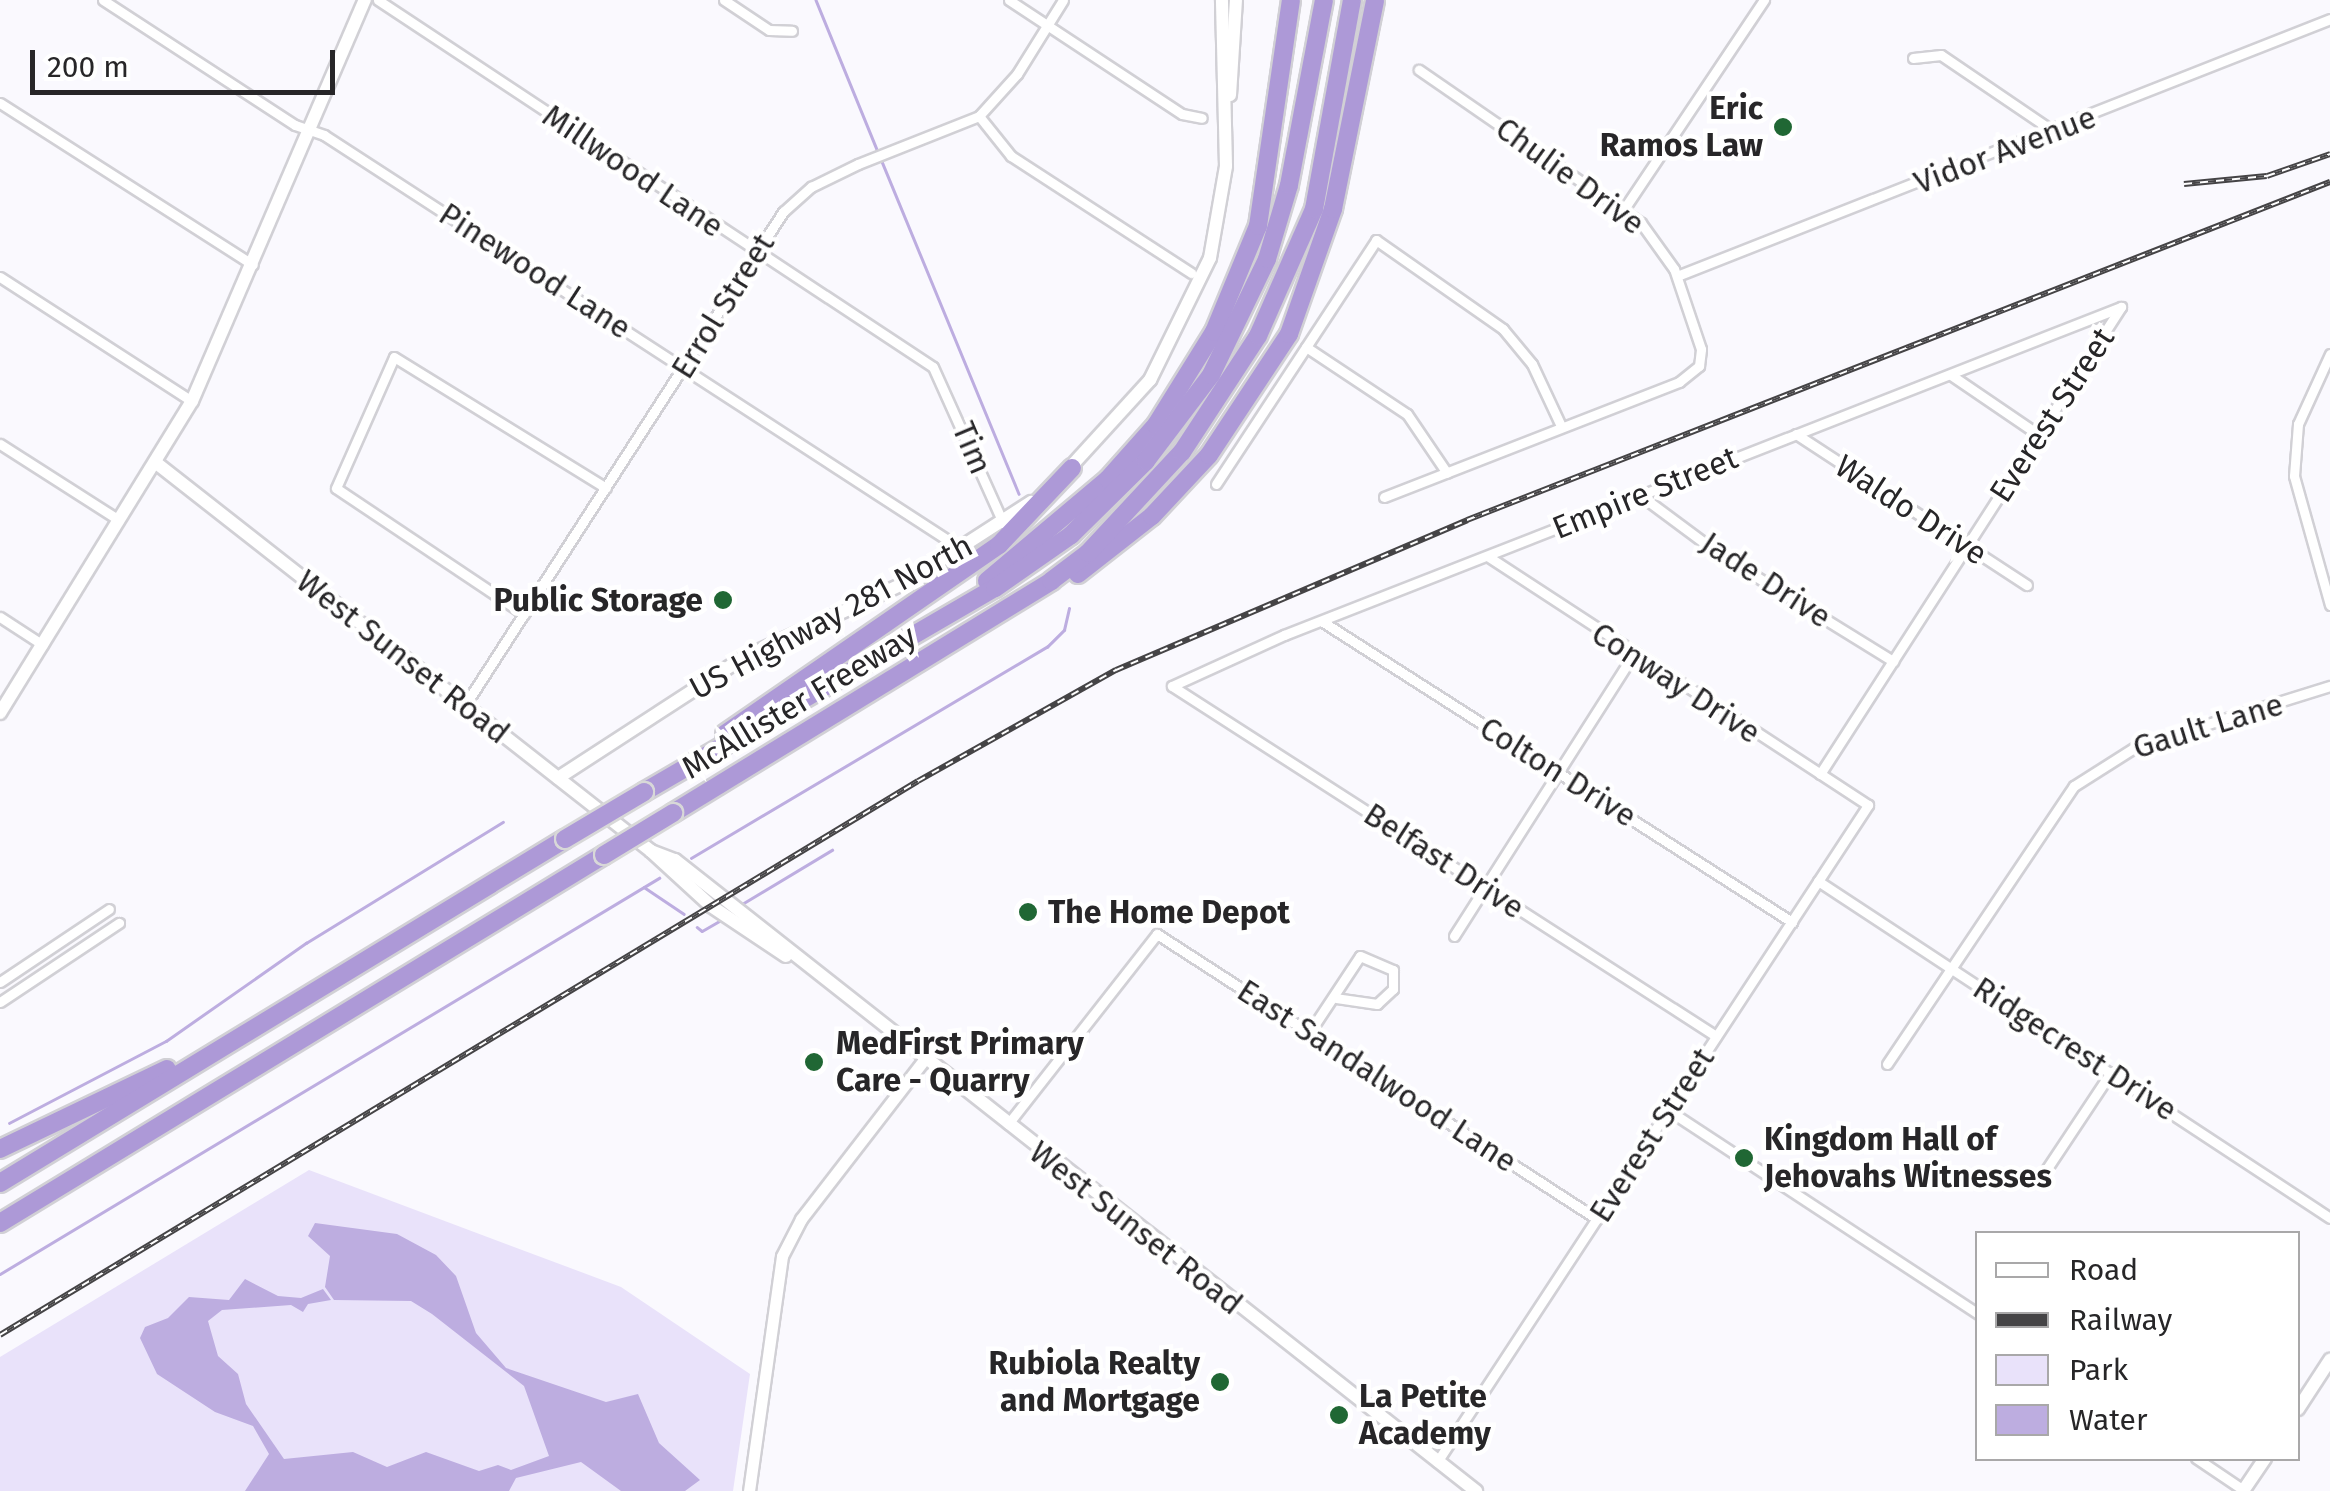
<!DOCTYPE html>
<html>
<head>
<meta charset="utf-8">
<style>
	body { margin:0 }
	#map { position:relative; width:2330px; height:1491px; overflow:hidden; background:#faf9fe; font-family:"Fira Sans",sans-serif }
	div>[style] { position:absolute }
	.green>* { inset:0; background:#e9e2fa }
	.water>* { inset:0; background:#bdade0 }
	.stream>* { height:2.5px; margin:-1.25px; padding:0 1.25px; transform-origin:1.25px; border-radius:1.25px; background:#bdade0 }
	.roads { filter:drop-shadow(2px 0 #d1d0d5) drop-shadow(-2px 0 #d1d0d5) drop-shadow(0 2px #d1d0d5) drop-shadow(0 -2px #d1d0d5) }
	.minor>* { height:9px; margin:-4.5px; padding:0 4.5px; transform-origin:4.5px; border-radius:4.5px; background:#fff }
	.tertiary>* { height:11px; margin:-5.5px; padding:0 5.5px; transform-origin:5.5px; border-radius:5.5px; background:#fff }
	.secondary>* { height:12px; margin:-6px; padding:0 6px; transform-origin:6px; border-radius:6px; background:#fff }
	.motorway>* { height:18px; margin:-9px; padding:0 9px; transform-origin:9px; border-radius:9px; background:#ad99d7 }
	.rail>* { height:6px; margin-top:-3px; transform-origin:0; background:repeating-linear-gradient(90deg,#fff 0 8px,#454446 0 16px); box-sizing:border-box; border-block:2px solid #454446 }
	.bridges { filter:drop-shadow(2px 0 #d8d8d8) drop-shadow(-2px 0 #d8d8d8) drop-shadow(0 2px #d8d8d8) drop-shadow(0 -2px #d8d8d8) }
	.motorway-bridge>* { height:18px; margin:-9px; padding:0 9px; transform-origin:9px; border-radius:9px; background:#ad99d7 }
	.dots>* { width:28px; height:28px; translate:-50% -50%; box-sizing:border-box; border:5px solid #fff; border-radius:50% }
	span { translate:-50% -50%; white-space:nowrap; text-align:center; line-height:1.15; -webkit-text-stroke:9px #fff; paint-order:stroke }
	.poi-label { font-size:32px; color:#272628; font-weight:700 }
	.right { translate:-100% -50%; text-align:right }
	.left { translate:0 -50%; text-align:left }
	.street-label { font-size:32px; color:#272628 }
	.legend { position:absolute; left:1975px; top:1231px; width:325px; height:230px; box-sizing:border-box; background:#fff; border:2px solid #a9a8a9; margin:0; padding:12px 18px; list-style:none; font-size:30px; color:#272628 }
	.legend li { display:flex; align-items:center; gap:20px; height:50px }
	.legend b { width:50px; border:2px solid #a9a8a9 }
	.scale { position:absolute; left:30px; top:50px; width:305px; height:45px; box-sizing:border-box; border:5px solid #272628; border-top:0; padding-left:12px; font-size:30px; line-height:35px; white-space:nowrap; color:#272628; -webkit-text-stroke:8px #fff; paint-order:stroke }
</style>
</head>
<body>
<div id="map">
	<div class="green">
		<div style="clip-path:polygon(309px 1170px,621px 1287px,750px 1374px,733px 1491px,0 1491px,0 1357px)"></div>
	</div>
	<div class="water">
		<div style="clip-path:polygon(315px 1223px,397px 1234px,436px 1255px,456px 1276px,476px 1333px,506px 1368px,606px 1402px,638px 1394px,659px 1443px,700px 1480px,685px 1491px,621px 1491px,581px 1462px,516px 1478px,509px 1491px,245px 1491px,269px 1454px,253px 1426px,215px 1412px,157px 1374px,140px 1338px,145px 1327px,168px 1318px,189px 1297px,229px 1300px,245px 1279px,278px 1296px,301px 1298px,323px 1289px,331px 1300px,308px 1304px,303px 1312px,291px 1305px,222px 1310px,208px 1321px,218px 1356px,238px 1374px,246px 1404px,284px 1459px,353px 1452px,387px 1467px,426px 1452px,479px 1471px,498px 1465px,511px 1470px,549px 1456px,524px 1386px,432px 1314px,411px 1301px,334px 1300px,325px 1287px,330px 1256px,308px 1236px)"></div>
	</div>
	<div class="stream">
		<div style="left:816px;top:0;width:164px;rotate:67.8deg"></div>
		<div style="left:881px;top:159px;width:362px;rotate:67.6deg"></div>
		<div style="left:691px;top:858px;width:414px;rotate:-30.7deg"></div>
		<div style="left:1047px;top:647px;width:24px;rotate:-45deg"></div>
		<div style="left:1064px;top:630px;width:22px;rotate:-77deg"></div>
		<div style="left:644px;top:887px;width:48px;rotate:34deg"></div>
		<div style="left:742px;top:904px;width:105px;rotate:-31deg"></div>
		<div style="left:697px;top:927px;width:6px;rotate:39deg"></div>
		<div style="left:702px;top:931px;width:20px;rotate:-30deg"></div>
		<div style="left:9px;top:1123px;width:177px;rotate:-27.6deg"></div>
		<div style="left:166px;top:1041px;width:171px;rotate:-35deg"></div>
		<div style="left:306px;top:943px;width:231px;rotate:-31.6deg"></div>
		<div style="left:0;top:1274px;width:769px;rotate:-31deg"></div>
	</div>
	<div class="roads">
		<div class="minor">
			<div style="left:103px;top:0;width:229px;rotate:33.1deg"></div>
			<div style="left:295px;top:125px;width:31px;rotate:19deg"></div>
			<div style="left:324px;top:135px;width:762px;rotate:33deg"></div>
			<div style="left:378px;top:0;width:665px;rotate:33.48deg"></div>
			<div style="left:933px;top:367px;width:171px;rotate:65.8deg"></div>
			<div style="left:724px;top:0;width:54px;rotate:33.7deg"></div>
			<div style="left:769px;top:30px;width:23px;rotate:2deg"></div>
			<div style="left:1009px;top:0;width:207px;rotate:33.4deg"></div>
			<div style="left:1182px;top:114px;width:20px;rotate:11deg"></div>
			<div style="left:1913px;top:58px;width:28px;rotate:-6deg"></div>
			<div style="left:1941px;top:55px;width:135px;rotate:34.2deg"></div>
			<div style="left:0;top:103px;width:300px;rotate:32.6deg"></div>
			<div style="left:979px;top:116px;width:51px;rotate:51.3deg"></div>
			<div style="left:1011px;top:156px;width:215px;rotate:33deg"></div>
			<div style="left:1624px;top:209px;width:252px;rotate:-56.2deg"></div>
			<div style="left:1677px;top:276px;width:702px;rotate:-21.48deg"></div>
			<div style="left:0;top:277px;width:229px;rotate:32.9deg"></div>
			<div style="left:1306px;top:347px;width:121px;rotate:33.6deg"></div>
			<div style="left:1407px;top:414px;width:71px;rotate:55.9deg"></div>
			<div style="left:2330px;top:354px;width:77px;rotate:114.6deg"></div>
			<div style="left:2298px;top:424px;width:52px;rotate:94.4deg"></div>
			<div style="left:2294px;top:476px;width:134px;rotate:74.4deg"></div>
			<div style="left:1951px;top:375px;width:107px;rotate:34.3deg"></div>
			<div style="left:1796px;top:434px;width:276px;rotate:33.2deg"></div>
			<div style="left:0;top:444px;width:141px;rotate:32.6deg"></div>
			<div style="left:1216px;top:484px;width:292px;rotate:-56.7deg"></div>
			<div style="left:1376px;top:240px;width:155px;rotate:35deg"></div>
			<div style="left:1503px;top:329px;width:45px;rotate:50.4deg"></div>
			<div style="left:1532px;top:364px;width:68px;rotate:64.9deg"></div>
			<div style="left:1640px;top:495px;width:97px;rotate:36.6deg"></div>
			<div style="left:1718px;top:553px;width:206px;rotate:31.7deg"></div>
			<div style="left:1384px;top:497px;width:317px;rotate:-21.3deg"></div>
			<div style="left:1679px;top:382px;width:26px;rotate:-39deg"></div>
			<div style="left:1699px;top:366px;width:17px;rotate:-83deg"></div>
			<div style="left:1701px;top:349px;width:84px;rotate:-108.6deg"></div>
			<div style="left:1674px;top:269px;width:57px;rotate:-125.7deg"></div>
			<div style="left:1641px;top:223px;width:270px;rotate:-145.4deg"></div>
			<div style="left:524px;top:614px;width:226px;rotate:-146.2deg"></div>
			<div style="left:336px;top:488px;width:143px;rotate:-66.1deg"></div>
			<div style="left:394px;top:357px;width:249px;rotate:31.7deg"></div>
			<div style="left:0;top:617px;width:51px;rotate:33.1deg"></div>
			<div style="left:1323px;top:622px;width:557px;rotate:32.61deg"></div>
			<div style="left:1172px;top:686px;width:123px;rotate:-24.5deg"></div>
			<div style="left:1284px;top:635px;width:899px;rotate:-21.4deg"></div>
			<div style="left:1172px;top:686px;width:647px;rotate:32.76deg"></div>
			<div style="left:465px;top:705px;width:587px;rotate:-57.18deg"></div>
			<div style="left:783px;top:212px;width:38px;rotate:-42deg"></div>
			<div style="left:811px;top:187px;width:52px;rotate:-26.1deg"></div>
			<div style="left:858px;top:164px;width:130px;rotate:-21.6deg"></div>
			<div style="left:979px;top:116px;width:57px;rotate:-47.9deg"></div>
			<div style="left:1017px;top:74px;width:87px;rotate:-58.1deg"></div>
			<div style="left:1820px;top:774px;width:556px;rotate:-57.2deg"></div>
			<div style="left:1818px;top:881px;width:613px;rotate:33.35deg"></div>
			<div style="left:1454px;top:936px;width:333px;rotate:-57.5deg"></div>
			<div style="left:0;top:982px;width:131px;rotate:-33.8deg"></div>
			<div style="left:0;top:1002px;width:143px;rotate:-33.6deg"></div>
			<div style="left:1309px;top:1033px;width:92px;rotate:-56.5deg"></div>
			<div style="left:1360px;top:956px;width:36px;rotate:23deg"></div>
			<div style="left:1393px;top:970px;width:19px;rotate:90deg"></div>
			<div style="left:1393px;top:989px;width:22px;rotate:137deg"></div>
			<div style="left:1377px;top:1004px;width:41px;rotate:-171.7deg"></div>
			<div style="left:1887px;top:1064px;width:335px;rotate:-56.1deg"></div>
			<div style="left:2074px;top:786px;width:75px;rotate:-32.4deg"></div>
			<div style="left:2137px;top:746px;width:202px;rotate:-17.3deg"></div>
			<div style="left:1668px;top:1110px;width:371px;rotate:33.3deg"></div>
			<div style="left:1008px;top:1124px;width:241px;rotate:-51.9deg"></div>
			<div style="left:1157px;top:934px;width:524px;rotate:32.93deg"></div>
			<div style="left:2038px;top:1182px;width:132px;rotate:-56.4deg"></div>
			<div style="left:2196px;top:1458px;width:59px;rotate:34deg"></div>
			<div style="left:1437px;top:1462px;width:786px;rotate:-56.73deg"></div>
			<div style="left:1868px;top:805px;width:454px;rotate:-146.8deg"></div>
		</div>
		<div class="tertiary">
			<div style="left:749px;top:1491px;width:237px;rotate:-82deg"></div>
			<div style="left:782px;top:1256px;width:42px;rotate:-62.8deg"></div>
			<div style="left:801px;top:1219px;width:200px;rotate:-52.3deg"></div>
		</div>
		<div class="secondary">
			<div style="left:1230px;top:95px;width:95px;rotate:-86.4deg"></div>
			<div style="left:155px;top:462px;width:630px;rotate:38.11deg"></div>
			<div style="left:651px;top:851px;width:81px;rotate:42.5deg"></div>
			<div style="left:711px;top:906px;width:90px;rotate:33.7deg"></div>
			<div style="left:1065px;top:473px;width:126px;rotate:-47.6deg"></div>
			<div style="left:1150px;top:380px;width:136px;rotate:-63.8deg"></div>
			<div style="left:1210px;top:258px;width:93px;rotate:-80.1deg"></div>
			<div style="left:1226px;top:166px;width:166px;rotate:-91.4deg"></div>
			<div style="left:0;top:713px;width:366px;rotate:-58.4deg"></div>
			<div style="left:192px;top:401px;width:437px;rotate:-66.7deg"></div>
			<div style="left:558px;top:778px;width:218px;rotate:-33deg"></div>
			<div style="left:741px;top:659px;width:183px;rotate:-24.9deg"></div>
			<div style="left:907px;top:582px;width:148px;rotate:-32.8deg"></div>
			<div style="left:651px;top:851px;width:26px;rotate:21deg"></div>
			<div style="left:675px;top:860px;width:1020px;rotate:38.23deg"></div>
			<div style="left:2298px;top:1409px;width:59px;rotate:-56.9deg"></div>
			<div style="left:2243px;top:1491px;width:40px;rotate:-56deg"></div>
		</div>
		<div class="motorway">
			<div style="left:1078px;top:574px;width:94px;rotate:-38.1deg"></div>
			<div style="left:1152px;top:516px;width:83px;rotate:-46.9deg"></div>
			<div style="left:1209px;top:455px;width:145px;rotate:-56.5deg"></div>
			<div style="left:1289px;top:334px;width:133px;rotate:-70.6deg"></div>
			<div style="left:1333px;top:209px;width:213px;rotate:-78.6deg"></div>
			<div style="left:987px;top:581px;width:158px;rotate:-40.1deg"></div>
			<div style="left:1108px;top:479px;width:72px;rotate:-48.4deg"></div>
			<div style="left:1156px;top:425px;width:110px;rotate:-58.1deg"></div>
			<div style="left:1214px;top:332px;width:115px;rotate:-67.5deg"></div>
			<div style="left:1258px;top:226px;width:228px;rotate:-81.7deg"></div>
			<div style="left:725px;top:734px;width:333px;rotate:-34.6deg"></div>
			<div style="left:999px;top:545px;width:106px;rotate:-46.5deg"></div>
			<div style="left:644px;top:792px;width:406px;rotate:-30.2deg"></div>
			<div style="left:995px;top:588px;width:93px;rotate:-34.9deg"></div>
			<div style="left:1071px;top:535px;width:105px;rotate:-44.6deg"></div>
			<div style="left:1146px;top:461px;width:108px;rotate:-52.9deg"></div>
			<div style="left:1211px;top:375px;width:129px;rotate:-64.2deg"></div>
			<div style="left:1267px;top:259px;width:77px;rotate:-73.4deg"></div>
			<div style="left:1289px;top:185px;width:188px;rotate:-79.3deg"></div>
			<div style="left:673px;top:813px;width:444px;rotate:-31.5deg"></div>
			<div style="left:1051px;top:581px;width:46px;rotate:-37.1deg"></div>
			<div style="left:1088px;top:553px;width:138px;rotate:-47.1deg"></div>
			<div style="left:1182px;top:452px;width:139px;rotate:-56.8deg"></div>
			<div style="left:1258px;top:336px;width:139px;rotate:-66.2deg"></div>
			<div style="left:1314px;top:209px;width:212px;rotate:-79.7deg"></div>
			<div style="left:0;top:1149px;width:185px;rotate:-25.6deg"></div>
			<div style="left:0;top:1183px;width:661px;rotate:-31.34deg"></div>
			<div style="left:0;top:1223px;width:707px;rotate:-31.35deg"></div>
		</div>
	</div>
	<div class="rail">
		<div style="left:2184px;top:184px;width:83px;rotate:-5.5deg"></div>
		<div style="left:2267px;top:176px;width:67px;rotate:-19.2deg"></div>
		<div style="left:0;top:1335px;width:1072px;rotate:-31.11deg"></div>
		<div style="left:918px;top:781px;width:227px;rotate:-29.3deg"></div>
		<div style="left:1116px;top:670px;width:382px;rotate:-23.1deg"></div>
		<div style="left:1467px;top:520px;width:927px;rotate:-21.39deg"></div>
	</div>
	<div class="bridges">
		<div class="motorway-bridge">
			<div style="left:565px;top:839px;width:92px;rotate:-30.7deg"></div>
			<div style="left:604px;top:855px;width:81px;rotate:-31.3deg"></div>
		</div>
	</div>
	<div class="dots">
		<div style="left:1783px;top:127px;background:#206734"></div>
		<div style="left:723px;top:600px;background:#206734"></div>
		<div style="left:1028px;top:912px;background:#206734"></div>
		<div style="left:814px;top:1062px;background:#206734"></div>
		<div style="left:1744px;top:1158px;background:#206734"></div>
		<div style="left:1220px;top:1382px;background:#206734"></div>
		<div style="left:1339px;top:1415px;background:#206734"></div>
	</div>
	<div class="poi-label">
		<span class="right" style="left:1763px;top:127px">Eric<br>Ramos Law</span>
		<span class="right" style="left:703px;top:600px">Public Storage</span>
		<span class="left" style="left:1048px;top:912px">The Home Depot</span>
		<span class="left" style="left:836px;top:1062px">MedFirst Primary<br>Care - Quarry</span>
		<span class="left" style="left:1764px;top:1158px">Kingdom Hall of<br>Jehovahs Witnesses</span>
		<span class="right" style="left:1200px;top:1382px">Rubiola Realty<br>and Mortgage</span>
		<span class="left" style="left:1359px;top:1415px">La Petite<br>Academy</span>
	</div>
	<div class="street-label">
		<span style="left:2005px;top:150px;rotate:-21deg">Vidor Avenue</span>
		<span style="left:633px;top:171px;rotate:34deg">Millwood Lane</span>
		<span style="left:1570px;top:176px;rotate:36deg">Chulie Drive</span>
		<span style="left:535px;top:271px;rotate:33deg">Pinewood Lane</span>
		<span style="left:723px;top:306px;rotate:-58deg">Errol Street</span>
		<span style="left:2052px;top:415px;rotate:-57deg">Everest Street</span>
		<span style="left:972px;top:448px;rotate:67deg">Tim</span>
		<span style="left:1645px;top:493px;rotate:-22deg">Empire Street</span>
		<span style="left:1911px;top:510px;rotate:33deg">Waldo Drive</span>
		<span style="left:1766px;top:580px;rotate:33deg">Jade Drive</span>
		<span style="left:831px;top:617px;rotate:-28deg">US Highway 281 North</span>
		<span style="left:403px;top:657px;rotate:38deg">West Sunset Road</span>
		<span style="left:1676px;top:683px;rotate:33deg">Conway Drive</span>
		<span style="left:799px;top:702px;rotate:-31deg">McAllister Freeway</span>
		<span style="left:2208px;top:726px;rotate:-17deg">Gault Lane</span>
		<span style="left:1558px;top:772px;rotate:32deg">Colton Drive</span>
		<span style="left:1444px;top:861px;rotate:33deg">Belfast Drive</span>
		<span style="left:2075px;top:1049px;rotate:33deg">Ridgecrest Drive</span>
		<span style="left:1377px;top:1076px;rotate:33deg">East Sandalwood Lane</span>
		<span style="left:1652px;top:1135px;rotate:-57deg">Everest Street</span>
		<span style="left:1136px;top:1228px;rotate:38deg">West Sunset Road</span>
	</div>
	<ul class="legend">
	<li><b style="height:12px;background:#fff"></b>Road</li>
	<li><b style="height:12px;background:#454446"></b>Railway</li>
	<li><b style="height:28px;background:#e9e2fa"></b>Park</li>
	<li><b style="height:28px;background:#bdade0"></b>Water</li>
	</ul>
	<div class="scale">200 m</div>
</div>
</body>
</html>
